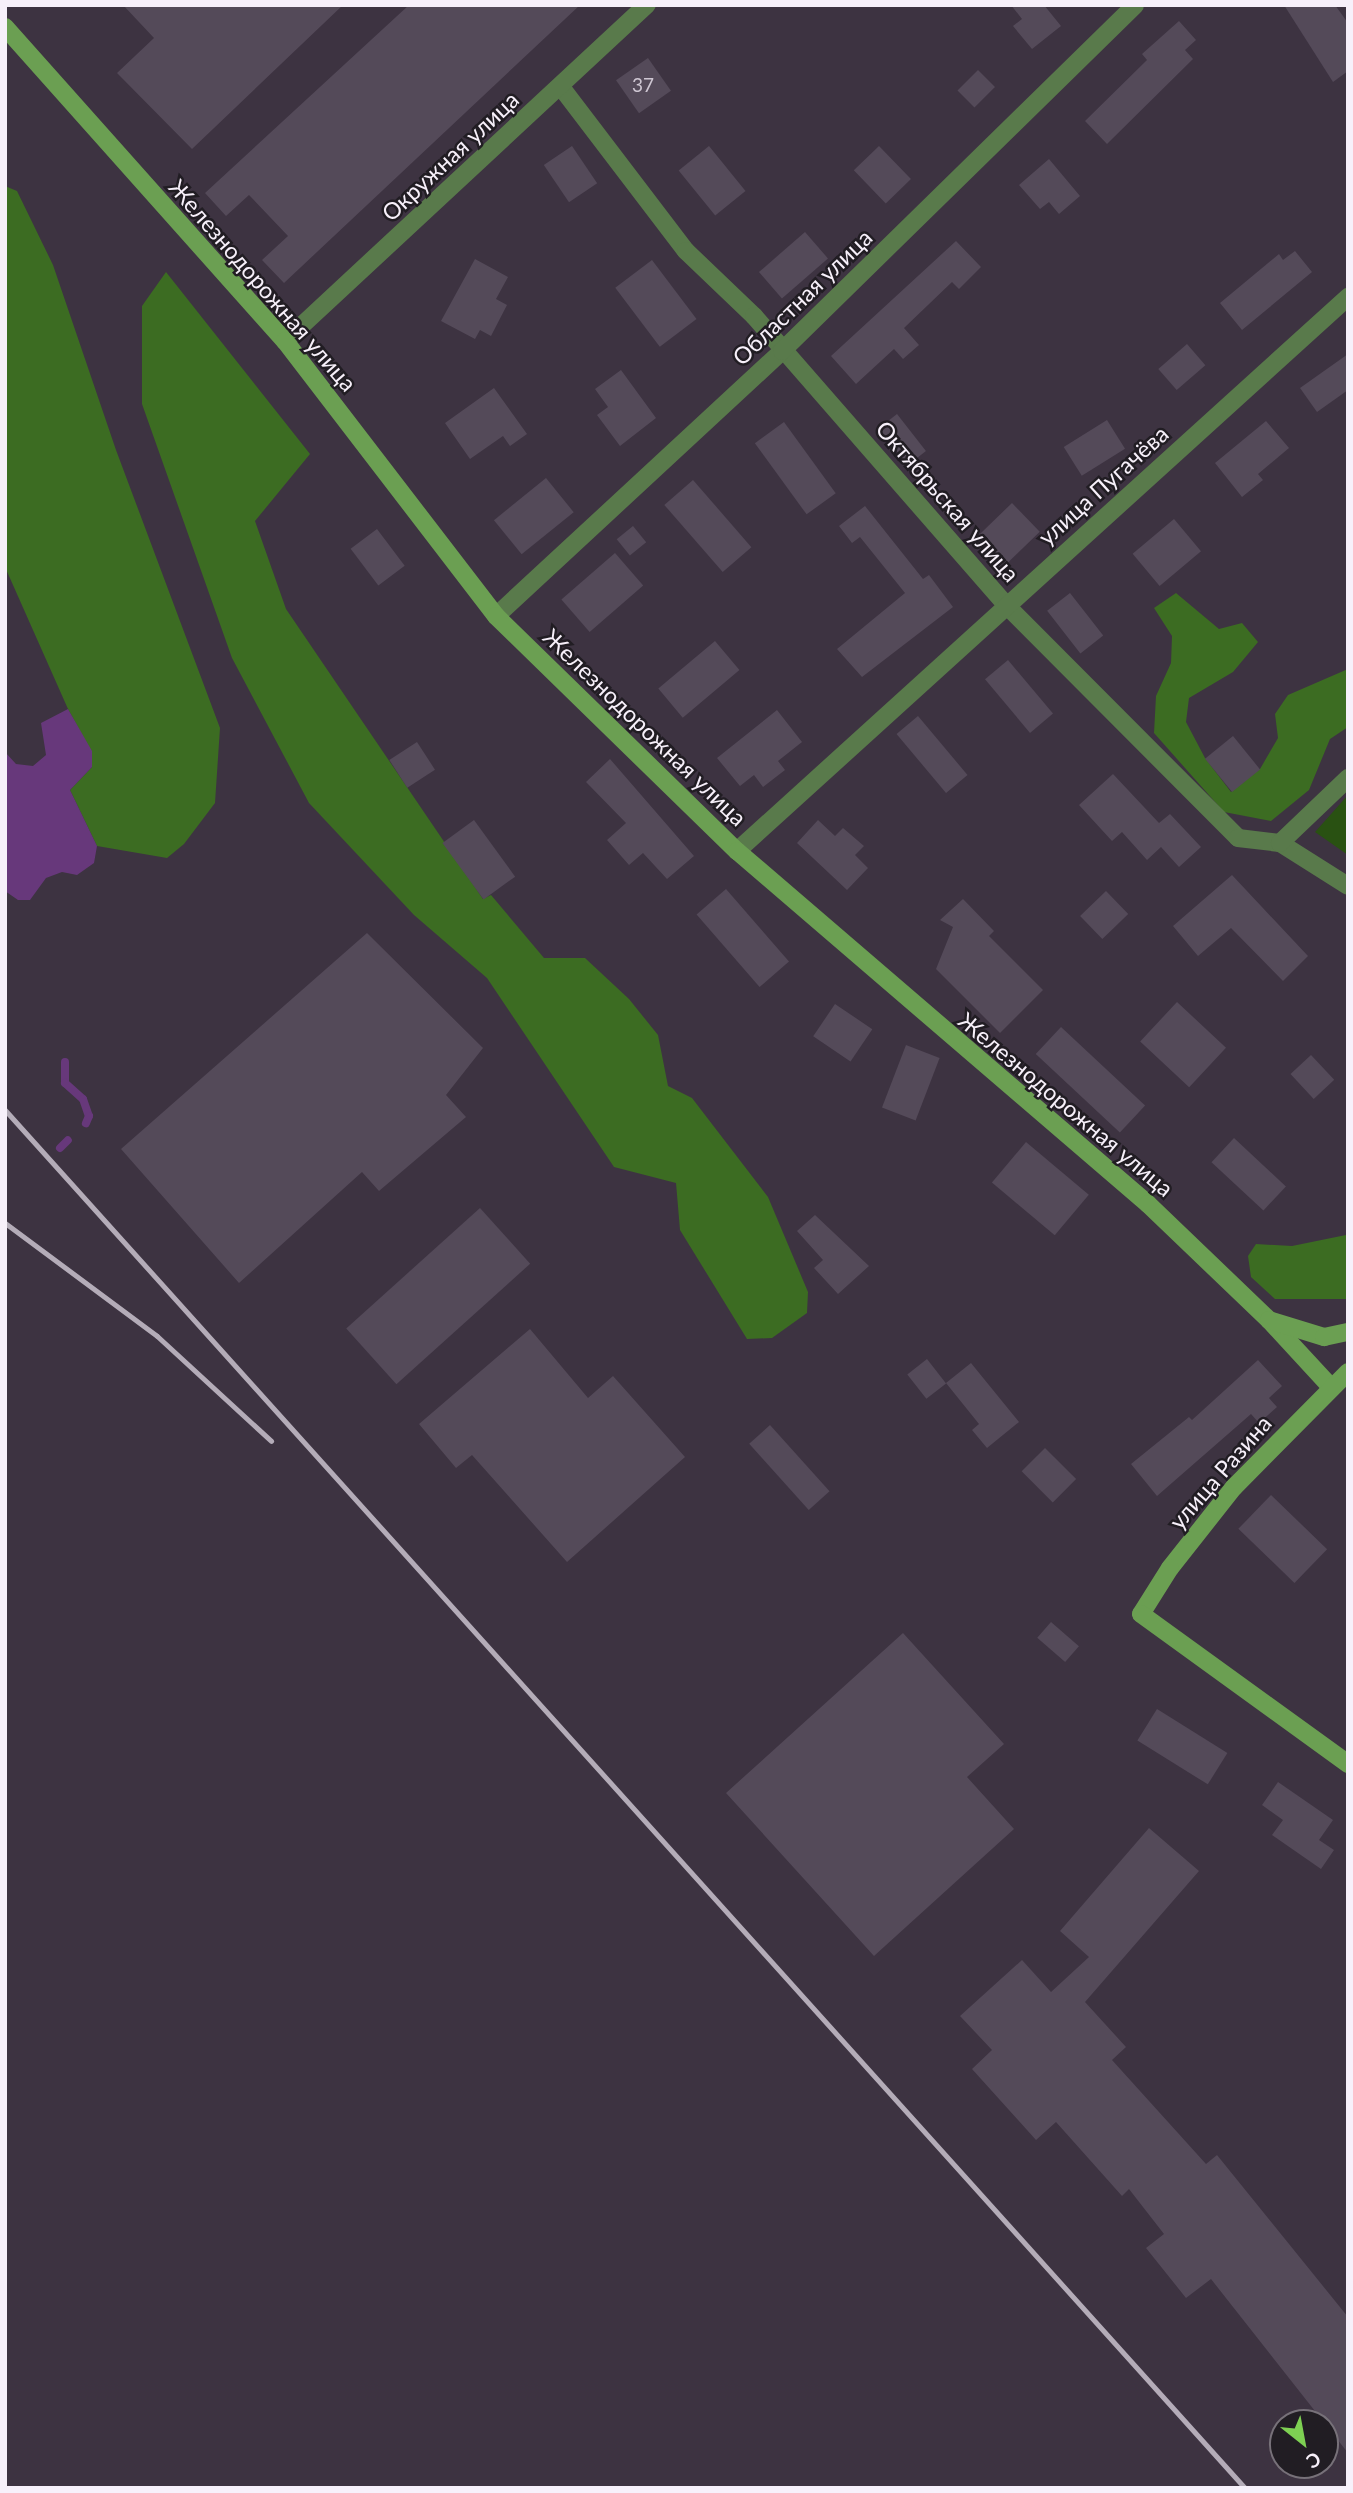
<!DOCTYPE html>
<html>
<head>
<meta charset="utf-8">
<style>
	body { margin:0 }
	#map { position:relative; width:1353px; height:2493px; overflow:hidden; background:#3d3341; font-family:Lato,sans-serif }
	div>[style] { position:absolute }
	.green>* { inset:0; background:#295112 }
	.forest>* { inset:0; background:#3c6c22 }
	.water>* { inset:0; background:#67387b }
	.stream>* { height:8px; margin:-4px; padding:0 4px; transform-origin:4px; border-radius:4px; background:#67387b }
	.building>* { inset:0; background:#544a59; transform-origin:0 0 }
	.street>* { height:18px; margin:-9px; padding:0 9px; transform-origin:9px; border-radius:9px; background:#597a4b }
	.secondary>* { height:18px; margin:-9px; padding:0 9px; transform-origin:9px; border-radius:9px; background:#6b9f52 }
	.rail>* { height:5px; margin:-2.5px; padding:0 2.5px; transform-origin:2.5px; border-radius:2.5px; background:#b4acb8 }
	span { translate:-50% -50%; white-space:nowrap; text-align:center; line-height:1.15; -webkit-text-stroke:5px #211d23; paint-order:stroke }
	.number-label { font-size:19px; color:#cec6d2 }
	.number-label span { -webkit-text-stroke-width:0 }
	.street-label { font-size:23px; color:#f7f0fa }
	.frame { position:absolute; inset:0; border:7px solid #f7f0fa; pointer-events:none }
	.north { position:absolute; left:1269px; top:2409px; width:70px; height:70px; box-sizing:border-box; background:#211d23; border:2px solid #777179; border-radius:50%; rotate:149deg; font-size:19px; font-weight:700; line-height:28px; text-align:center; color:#f7f0fa }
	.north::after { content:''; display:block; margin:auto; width:24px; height:32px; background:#7ed053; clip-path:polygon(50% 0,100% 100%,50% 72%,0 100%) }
</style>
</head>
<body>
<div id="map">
	<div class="green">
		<div style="clip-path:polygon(1348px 795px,1348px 855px,1315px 832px)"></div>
	</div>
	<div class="forest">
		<div style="clip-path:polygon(5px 186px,17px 191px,53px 265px,116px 450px,220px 728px,215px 803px,184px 844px,167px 858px,97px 846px,70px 790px,92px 767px,91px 751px,68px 709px,5px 567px)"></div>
		<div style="clip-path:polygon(166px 272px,310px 454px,255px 521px,286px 609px,483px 899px,491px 895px,544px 958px,585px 958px,629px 999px,658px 1035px,668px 1086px,692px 1098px,768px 1197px,808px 1292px,807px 1313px,772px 1338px,747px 1339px,680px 1230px,676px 1183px,614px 1167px,487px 978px,414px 915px,309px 803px,232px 658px,142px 404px,142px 306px)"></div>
		<div style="clip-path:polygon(1176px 593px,1219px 629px,1242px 623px,1258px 642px,1233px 672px,1189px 698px,1186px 722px,1205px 758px,1231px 792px,1260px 769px,1278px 738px,1275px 714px,1288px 695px,1348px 669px,1348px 727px,1330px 739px,1309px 790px,1271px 821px,1224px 812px,1154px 733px,1156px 696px,1171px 663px,1172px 636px,1154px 608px)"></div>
		<div style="clip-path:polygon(1346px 1235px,1348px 1299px,1275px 1299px,1251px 1277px,1248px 1256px,1256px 1244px,1292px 1246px)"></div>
	</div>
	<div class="water">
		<div style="clip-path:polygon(68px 709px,92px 751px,92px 767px,70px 790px,97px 846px,94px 863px,77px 875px,62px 872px,46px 878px,30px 900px,18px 900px,5px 891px,5px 752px,16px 764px,33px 766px,46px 755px,41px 723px)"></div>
	</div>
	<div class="stream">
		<div style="left:65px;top:1062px;width:21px;rotate:90deg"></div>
		<div style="left:65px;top:1083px;width:24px;rotate:42deg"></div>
		<div style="left:83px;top:1099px;width:18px;rotate:71deg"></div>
		<div style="left:89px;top:1116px;width:8px;rotate:113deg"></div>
		<div style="left:60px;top:1148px;width:11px;rotate:-45deg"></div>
	</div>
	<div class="building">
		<div style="clip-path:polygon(123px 5px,343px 5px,192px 149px,117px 73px,154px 38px)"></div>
		<div style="clip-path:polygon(409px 5px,580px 5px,284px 283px,262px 260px,288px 236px,249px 195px,226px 216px,205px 193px)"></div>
		<div style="clip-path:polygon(1011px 5px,1044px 5px,1061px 26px,1032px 49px,1013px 26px,1022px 19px)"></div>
		<div style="clip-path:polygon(1284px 5px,1335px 5px,1348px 23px,1348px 71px,1333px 82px)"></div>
		<div style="clip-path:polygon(1179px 21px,1196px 40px,1185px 50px,1193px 59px,1107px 144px,1085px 121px,1147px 60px,1142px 54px)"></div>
		<div style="left:648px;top:58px;width:40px;height:39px;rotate:55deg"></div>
		<div style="left:978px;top:70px;width:24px;height:29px;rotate:45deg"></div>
		<div style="left:572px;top:146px;width:45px;height:34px;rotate:56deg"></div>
		<div style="left:709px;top:146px;width:58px;height:39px;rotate:51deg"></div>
		<div style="left:879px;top:146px;width:46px;height:35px;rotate:46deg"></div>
		<div style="clip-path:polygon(1049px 159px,1080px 196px,1059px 214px,1049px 202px,1040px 209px,1019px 185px)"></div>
		<div style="left:805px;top:232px;width:35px;height:61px;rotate:49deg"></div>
		<div style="clip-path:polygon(956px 241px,981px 267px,959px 289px,952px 282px,904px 328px,919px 345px,903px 359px,894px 349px,856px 384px,831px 356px)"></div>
		<div style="clip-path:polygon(1295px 251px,1312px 272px,1242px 330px,1220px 303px,1279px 254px,1283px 260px)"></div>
		<div style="clip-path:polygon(475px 259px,508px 277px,496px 299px,507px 305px,491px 336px,480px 330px,475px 339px,441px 321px)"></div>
		<div style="left:652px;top:260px;width:74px;height:46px;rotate:53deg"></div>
		<div style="left:1187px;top:344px;width:28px;height:38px;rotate:49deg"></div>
		<div style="clip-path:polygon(1348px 354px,1348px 390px,1317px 412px,1300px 388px)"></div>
		<div style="clip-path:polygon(621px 370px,656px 418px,620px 446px,597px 415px,608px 407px,595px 389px)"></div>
		<div style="clip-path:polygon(494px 388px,527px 434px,510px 446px,503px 436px,470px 459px,445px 423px)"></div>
		<div style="left:897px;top:414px;width:47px;height:23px;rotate:52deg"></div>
		<div style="left:1107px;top:420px;width:34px;height:51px;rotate:58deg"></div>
		<div style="clip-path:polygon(1266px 421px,1289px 448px,1258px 474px,1263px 480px,1242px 497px,1215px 463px)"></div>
		<div style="left:784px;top:422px;width:88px;height:36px;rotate:54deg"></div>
		<div style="left:546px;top:478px;width:44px;height:67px;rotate:51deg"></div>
		<div style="left:693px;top:480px;width:89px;height:38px;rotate:49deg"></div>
		<div style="left:1012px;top:503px;width:40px;height:55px;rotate:46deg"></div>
		<div style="clip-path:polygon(865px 506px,923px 579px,929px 575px,953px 607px,862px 677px,837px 649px,905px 593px,860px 537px,852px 543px,839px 526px)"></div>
		<div style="left:1174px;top:519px;width:42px;height:54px;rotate:50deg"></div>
		<div style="left:633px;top:526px;width:21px;height:21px;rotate:51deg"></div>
		<div style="left:377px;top:529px;width:46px;height:33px;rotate:53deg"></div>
		<div style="left:615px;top:553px;width:43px;height:71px;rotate:49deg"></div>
		<div style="left:1070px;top:593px;width:54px;height:29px;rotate:52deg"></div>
		<div style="left:715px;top:641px;width:38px;height:74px;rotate:50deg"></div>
		<div style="left:1008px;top:660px;width:70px;height:30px;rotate:50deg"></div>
		<div style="clip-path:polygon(777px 710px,802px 742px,778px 761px,785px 770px,763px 787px,754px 775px,740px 786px,717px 758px)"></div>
		<div style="left:918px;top:716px;width:77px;height:28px;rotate:50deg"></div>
		<div style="left:1233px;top:736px;width:43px;height:36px;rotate:51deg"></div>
		<div style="left:417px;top:742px;width:33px;height:33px;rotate:57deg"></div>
		<div style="clip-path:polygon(610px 759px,694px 856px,667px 879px,643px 853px,629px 865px,607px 840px,626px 823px,586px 782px)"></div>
		<div style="clip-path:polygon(1113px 774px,1159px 823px,1170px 814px,1201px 847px,1179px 867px,1161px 847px,1147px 860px,1122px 832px,1112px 841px,1079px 805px)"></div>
		<div style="left:474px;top:820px;width:70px;height:39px;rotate:54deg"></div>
		<div style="clip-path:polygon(818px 820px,835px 836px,843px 828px,864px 846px,855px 855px,868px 868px,847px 890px,797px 843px)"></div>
		<div style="clip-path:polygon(1232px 875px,1308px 956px,1283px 981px,1231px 928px,1198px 956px,1173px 926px)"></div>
		<div style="left:726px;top:889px;width:96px;height:39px;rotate:49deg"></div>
		<div style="left:1106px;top:891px;width:32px;height:36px;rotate:46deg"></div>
		<div style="clip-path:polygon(963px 899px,994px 931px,989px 936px,1043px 990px,1000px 1033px,936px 969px,953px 927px,940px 920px)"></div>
		<div style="clip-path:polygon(367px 933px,483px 1048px,446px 1095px,466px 1117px,379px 1191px,362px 1172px,239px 1283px,121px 1149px)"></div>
		<div style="left:1177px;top:1002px;width:67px;height:54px;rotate:43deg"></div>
		<div style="left:835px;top:1004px;width:45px;height:39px;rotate:34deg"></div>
		<div style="left:1061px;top:1027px;width:115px;height:37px;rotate:43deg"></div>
		<div style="left:906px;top:1045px;width:36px;height:67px;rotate:21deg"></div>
		<div style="left:1311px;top:1055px;width:34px;height:28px;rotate:47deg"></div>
		<div style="left:1234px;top:1138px;width:71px;height:33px;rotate:43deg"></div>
		<div style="left:1026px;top:1142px;width:82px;height:53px;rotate:40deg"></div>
		<div style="left:480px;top:1208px;width:75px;height:180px;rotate:48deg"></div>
		<div style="clip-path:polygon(815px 1215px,869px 1266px,838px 1294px,814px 1268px,823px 1260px,797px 1231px)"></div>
		<div style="clip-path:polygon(530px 1329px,588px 1398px,613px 1376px,685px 1457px,567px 1562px,472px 1455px,456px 1468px,419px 1424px)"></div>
		<div style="left:927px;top:1359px;width:31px;height:25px;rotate:52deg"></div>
		<div style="clip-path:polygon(1258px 1360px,1282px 1386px,1269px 1398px,1277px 1407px,1259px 1423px,1251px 1414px,1157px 1496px,1131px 1464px,1189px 1417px,1192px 1420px)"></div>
		<div style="clip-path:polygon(971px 1363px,1019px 1422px,987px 1448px,972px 1430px,979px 1424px,946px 1383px)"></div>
		<div style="left:770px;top:1425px;width:89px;height:28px;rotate:48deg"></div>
		<div style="left:1045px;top:1448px;width:44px;height:33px;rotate:45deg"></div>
		<div style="left:1271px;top:1495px;width:78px;height:47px;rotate:44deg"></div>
		<div style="left:1051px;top:1622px;width:37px;height:21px;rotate:41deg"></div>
		<div style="clip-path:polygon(903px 1633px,1004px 1744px,967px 1777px,1014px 1829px,874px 1956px,726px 1793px)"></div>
		<div style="left:1157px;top:1709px;width:83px;height:37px;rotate:32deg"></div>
		<div style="clip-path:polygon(1278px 1782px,1333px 1820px,1319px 1840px,1334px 1850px,1321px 1869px,1272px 1835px,1283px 1820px,1262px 1805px)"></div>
		<div style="clip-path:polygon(1149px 1828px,1199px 1871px,1085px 2002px,1126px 2047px,1112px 2060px,1206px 2164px,1217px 2155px,1348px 2317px,1348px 2453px,1211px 2279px,1186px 2298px,1146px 2248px,1164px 2234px,1129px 2189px,1122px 2196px,1056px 2122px,1036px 2140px,972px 2069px,992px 2050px,960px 2016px,1022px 1960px,1051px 1992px,1089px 1957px,1060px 1931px)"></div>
	</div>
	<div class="street">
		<div style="left:561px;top:87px;width:206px;rotate:52.7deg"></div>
		<div style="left:686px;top:251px;width:94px;rotate:43.7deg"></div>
		<div style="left:754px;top:316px;width:385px;rotate:48.9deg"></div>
		<div style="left:1007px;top:606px;width:327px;rotate:45.1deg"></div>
		<div style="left:1238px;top:838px;width:42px;rotate:6.8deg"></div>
		<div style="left:1280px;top:843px;width:80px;rotate:32.3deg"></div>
		<div style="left:285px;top:341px;width:494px;rotate:-42.9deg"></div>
		<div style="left:496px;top:616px;width:390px;rotate:-42.8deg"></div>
		<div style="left:782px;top:351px;width:494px;rotate:-44.4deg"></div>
		<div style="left:1280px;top:843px;width:94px;rotate:-43.7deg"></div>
		<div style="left:737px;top:851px;width:825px;rotate:-42.2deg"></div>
	</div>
	<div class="secondary">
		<div style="left:5px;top:27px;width:421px;rotate:48.3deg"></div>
		<div style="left:285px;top:341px;width:347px;rotate:52.5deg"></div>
		<div style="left:496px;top:616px;width:337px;rotate:44.3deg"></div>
		<div style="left:737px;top:851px;width:542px;rotate:40.66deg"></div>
		<div style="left:1148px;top:1204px;width:168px;rotate:43.8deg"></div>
		<div style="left:1269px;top:1320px;width:90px;rotate:47.3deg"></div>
		<div style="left:1269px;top:1320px;width:58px;rotate:17.2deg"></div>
		<div style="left:1324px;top:1337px;width:25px;rotate:-12deg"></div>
		<div style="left:1348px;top:1372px;width:162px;rotate:134.7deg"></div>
		<div style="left:1234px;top:1487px;width:103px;rotate:128.3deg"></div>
		<div style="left:1170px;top:1568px;width:54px;rotate:122.2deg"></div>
		<div style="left:1141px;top:1614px;width:256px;rotate:35.9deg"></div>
	</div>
	<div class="rail">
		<div style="left:5px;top:1110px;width:1854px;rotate:48.02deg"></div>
		<div style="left:5px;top:1223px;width:189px;rotate:36.6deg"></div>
		<div style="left:157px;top:1336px;width:155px;rotate:42.6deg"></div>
	</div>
	<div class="number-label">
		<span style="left:643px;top:85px">37</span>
	</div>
	<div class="street-label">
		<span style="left:450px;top:156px;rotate:-43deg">Окружная улица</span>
		<span style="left:263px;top:285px;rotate:49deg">Железнодорожная улица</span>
		<span style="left:802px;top:297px;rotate:-44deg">Областная улица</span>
		<span style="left:1103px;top:485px;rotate:-42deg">улица Пугачёва</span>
		<span style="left:948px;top:501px;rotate:49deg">Октябрьская улица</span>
		<span style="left:645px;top:727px;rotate:44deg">Железнодорожная улица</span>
		<span style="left:1066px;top:1104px;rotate:40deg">Железнодорожная улица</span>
		<span style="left:1220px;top:1472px;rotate:-49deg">улица Разина</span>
	</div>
	<div class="frame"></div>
	<div class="north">С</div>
</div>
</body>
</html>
